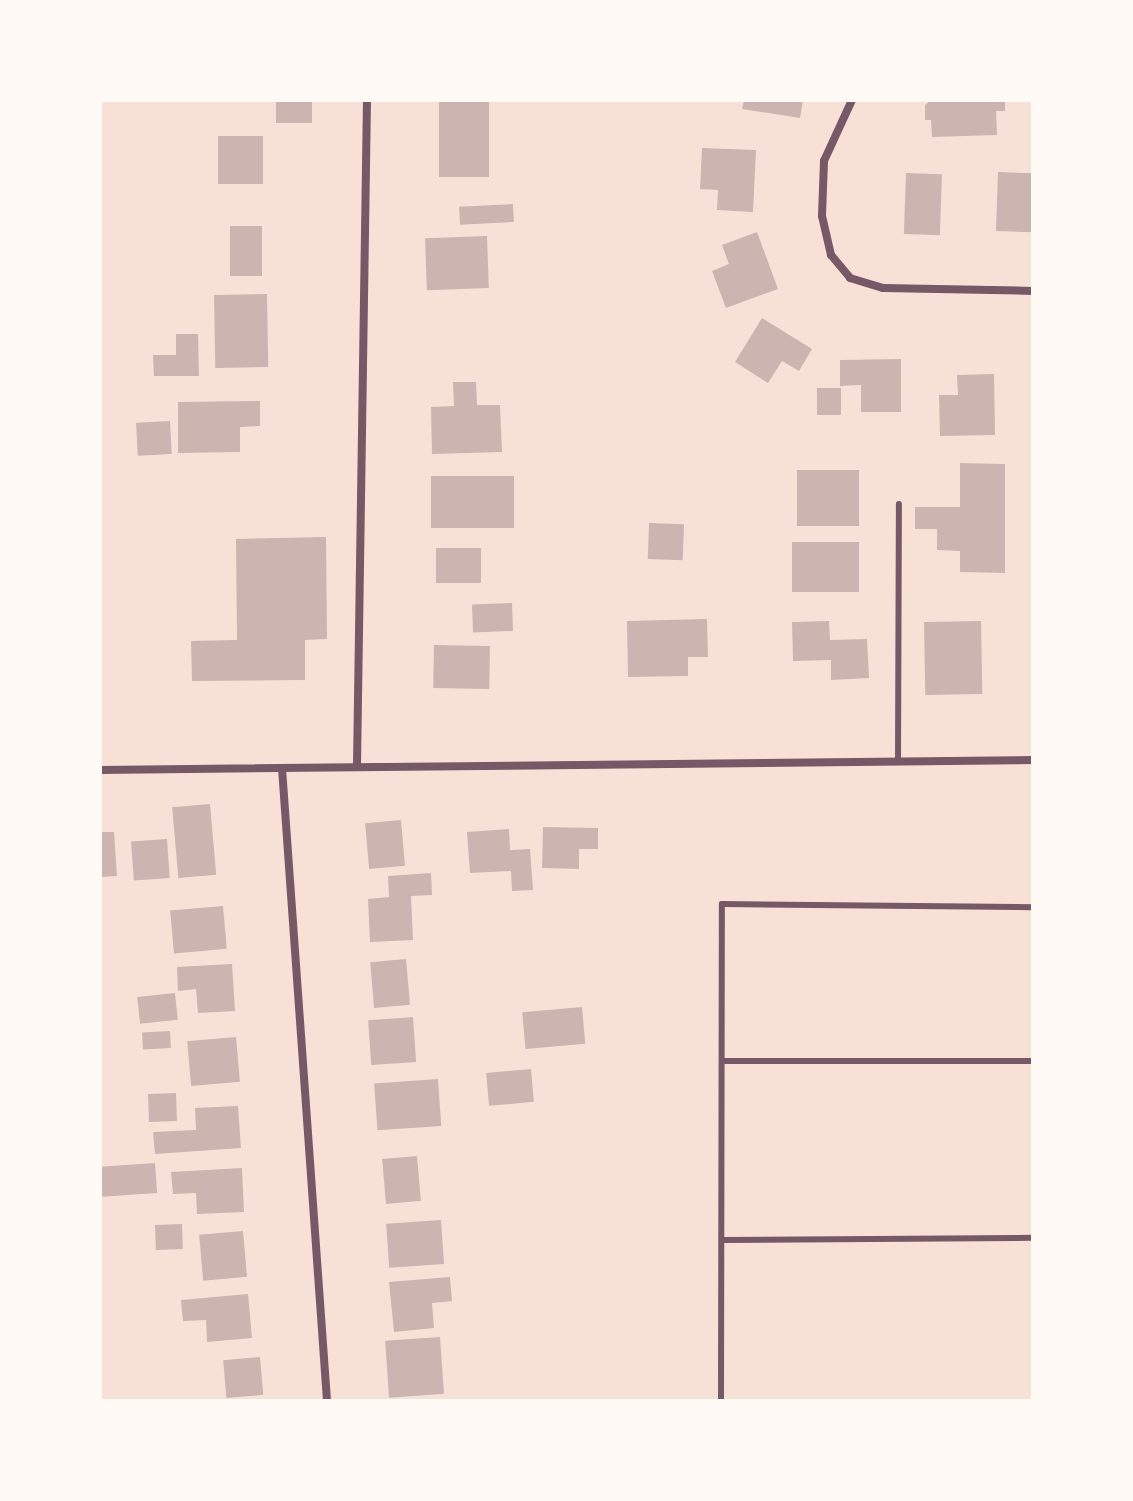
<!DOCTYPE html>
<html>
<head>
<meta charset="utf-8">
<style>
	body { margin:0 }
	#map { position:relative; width:1133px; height:1501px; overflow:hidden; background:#f7e1d7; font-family:Commissioner,sans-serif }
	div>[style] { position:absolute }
	.building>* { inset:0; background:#ccb4b1; transform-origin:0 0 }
	.service>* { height:6px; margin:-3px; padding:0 3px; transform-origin:3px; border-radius:3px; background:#755966 }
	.minor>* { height:8px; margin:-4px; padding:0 4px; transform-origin:4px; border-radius:4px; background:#755966 }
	span { translate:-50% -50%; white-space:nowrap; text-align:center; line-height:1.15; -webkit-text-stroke:7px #fffaf5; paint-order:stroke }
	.frame { position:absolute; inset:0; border:102px solid #fffaf5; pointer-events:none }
</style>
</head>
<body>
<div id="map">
	<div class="building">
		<div style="left:276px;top:100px;width:36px;height:23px"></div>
		<div style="left:439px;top:100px;width:50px;height:77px"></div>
		<div style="clip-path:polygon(744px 100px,803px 100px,800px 118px,742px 109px)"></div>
		<div style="clip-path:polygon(931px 100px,1005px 100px,1005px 111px,996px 111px,997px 135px,932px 137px,931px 120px,925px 120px,925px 105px)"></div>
		<div style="left:218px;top:136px;width:45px;height:48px"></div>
		<div style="clip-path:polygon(702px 148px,756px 150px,753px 212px,717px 210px,718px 190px,700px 189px)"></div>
		<div style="left:998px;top:172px;width:35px;height:59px;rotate:2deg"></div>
		<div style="left:906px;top:173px;width:36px;height:61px;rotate:2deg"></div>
		<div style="left:513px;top:204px;width:18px;height:54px;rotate:87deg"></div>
		<div style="left:262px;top:226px;width:50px;height:32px;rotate:90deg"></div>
		<div style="clip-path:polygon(757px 232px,778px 289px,726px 308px,712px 271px,729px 264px,722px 245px)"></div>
		<div style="left:487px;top:236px;width:52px;height:62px;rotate:88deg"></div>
		<div style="left:267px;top:294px;width:73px;height:53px;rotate:89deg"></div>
		<div style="clip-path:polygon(762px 318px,812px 349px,799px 371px,782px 361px,768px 383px,735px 362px)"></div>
		<div style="clip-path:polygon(176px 334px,198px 334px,199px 376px,154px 376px,153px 355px,176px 355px)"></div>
		<div style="clip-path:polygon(901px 359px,901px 412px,861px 412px,861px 385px,840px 386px,840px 360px)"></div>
		<div style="clip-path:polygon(994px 374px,995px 435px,940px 436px,939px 395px,958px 395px,957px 375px)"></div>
		<div style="clip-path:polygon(453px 382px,476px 382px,477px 405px,500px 405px,502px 452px,432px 454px,431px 407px,454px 406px)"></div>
		<div style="left:817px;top:388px;width:24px;height:27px"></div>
		<div style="clip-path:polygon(260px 401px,260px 426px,240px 427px,240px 452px,178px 453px,178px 402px)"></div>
		<div style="left:170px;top:421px;width:33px;height:34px;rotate:87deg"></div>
		<div style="clip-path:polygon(960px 463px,1005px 464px,1005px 573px,960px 572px,960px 551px,937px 550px,937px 529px,915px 529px,915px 507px,960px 507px)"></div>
		<div style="left:859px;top:470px;width:56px;height:62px;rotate:90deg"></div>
		<div style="left:514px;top:476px;width:52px;height:83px;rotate:90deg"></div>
		<div style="left:649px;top:523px;width:35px;height:36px;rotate:2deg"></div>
		<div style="clip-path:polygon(326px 537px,327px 639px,305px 640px,305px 680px,192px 681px,191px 641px,237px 640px,236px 539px)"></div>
		<div style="left:792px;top:542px;width:67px;height:50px"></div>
		<div style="left:481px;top:548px;width:35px;height:45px;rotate:90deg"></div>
		<div style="left:512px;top:603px;width:28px;height:40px;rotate:88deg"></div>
		<div style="clip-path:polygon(707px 619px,708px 657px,688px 657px,688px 676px,628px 677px,627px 621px)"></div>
		<div style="clip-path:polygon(829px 621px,830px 640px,867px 639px,869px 678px,831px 680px,831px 660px,793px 661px,792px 622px)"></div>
		<div style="left:981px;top:621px;width:73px;height:57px;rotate:89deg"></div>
		<div style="left:434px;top:645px;width:56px;height:43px;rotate:1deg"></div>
		<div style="left:210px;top:804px;width:71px;height:38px;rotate:85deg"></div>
		<div style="left:401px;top:820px;width:46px;height:36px;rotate:85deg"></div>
		<div style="clip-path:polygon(543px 827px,598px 828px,598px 849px,579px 849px,579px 869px,542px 868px)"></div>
		<div style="clip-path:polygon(509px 829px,510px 850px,530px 849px,533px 890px,512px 891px,511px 871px,470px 873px,467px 832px)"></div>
		<div style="clip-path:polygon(100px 832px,114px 832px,117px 876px,100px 877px)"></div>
		<div style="left:167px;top:839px;width:39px;height:36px;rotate:86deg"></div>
		<div style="clip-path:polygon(431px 873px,432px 895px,411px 896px,413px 940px,370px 942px,368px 899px,389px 897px,388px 876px)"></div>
		<div style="left:223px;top:906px;width:43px;height:53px;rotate:85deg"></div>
		<div style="left:406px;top:959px;width:46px;height:36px;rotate:85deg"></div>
		<div style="clip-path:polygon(232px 964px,235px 1011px,198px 1013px,196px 989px,178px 991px,177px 967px)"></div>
		<div style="left:175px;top:993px;width:27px;height:38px;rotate:84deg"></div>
		<div style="left:582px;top:1007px;width:37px;height:60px;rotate:85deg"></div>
		<div style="left:413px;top:1017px;width:45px;height:45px;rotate:86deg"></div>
		<div style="left:170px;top:1031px;width:17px;height:28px;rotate:87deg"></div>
		<div style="left:236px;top:1037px;width:45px;height:49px;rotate:85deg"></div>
		<div style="left:531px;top:1069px;width:33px;height:45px;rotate:85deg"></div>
		<div style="left:438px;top:1079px;width:47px;height:64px;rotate:86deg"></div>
		<div style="left:176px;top:1093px;width:28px;height:28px;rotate:88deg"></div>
		<div style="clip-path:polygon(238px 1106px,241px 1148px,155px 1154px,153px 1132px,196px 1130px,195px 1108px)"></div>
		<div style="left:417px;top:1156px;width:45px;height:35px;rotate:85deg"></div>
		<div style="left:155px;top:1163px;width:30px;height:55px;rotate:86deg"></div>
		<div style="clip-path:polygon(242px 1168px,244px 1212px,197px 1214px,196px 1193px,173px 1194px,171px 1172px)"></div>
		<div style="left:441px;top:1220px;width:44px;height:55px;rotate:86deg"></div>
		<div style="left:182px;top:1224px;width:25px;height:27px;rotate:88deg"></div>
		<div style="left:243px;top:1231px;width:46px;height:44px;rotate:85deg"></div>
		<div style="clip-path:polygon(450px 1277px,452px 1301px,432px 1303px,434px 1328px,394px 1332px,389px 1282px)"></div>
		<div style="clip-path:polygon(248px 1294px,252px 1338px,207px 1342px,206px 1320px,183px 1321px,181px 1300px)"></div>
		<div style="left:440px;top:1337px;width:57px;height:55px;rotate:86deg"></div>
		<div style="left:260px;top:1357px;width:38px;height:37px;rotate:85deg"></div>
	</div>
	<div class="service">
		<div style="left:898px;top:761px;width:257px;rotate:-89.8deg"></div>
		<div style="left:722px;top:1061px;width:311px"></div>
		<div style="left:722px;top:1240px;width:311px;rotate:-0.4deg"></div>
		<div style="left:721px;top:1401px;width:497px;rotate:-89.9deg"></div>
		<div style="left:722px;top:904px;width:311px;rotate:0.6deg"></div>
	</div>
	<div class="minor">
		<div style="left:852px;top:100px;width:67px;rotate:114.7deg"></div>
		<div style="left:824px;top:161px;width:55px;rotate:92.1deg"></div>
		<div style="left:822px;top:216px;width:40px;rotate:77deg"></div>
		<div style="left:831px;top:255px;width:30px;rotate:50deg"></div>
		<div style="left:850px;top:278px;width:34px;rotate:17deg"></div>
		<div style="left:883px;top:288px;width:150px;rotate:1.1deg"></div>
		<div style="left:357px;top:765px;width:665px;rotate:-89.14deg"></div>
		<div style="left:282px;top:768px;width:635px;rotate:85.93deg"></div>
		<div style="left:100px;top:770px;width:933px;rotate:-0.61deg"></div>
	</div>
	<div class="frame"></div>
</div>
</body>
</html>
